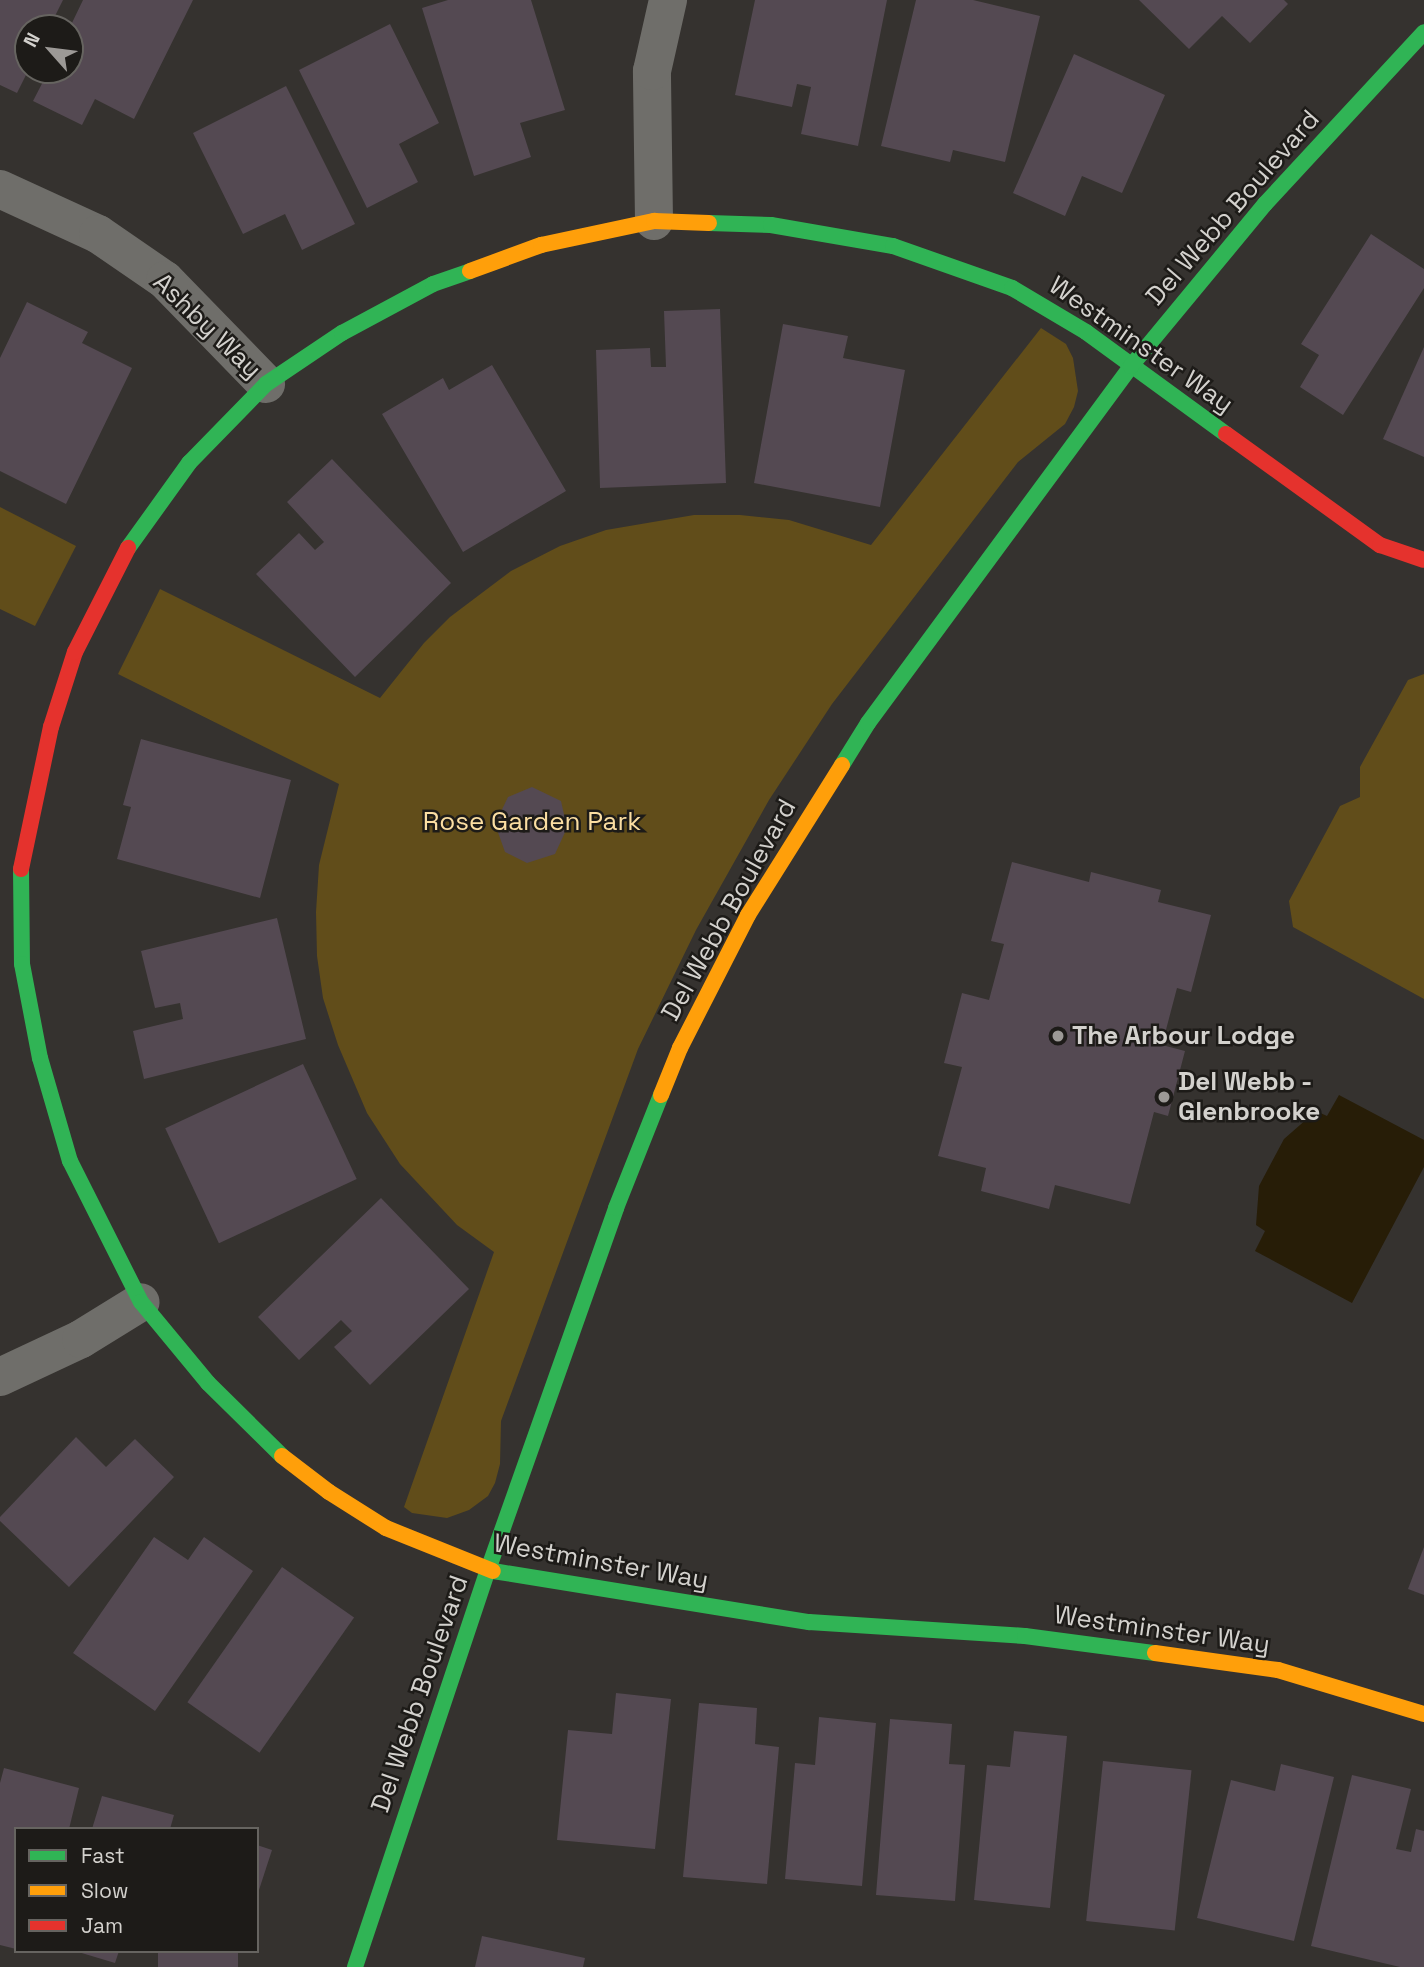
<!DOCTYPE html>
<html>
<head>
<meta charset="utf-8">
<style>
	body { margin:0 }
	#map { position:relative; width:1424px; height:1967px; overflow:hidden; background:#35322f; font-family:"Space Grotesk",sans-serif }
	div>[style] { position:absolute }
	.green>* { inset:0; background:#614d1a }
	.water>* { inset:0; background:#271d07 }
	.building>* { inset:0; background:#544952; transform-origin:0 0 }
	.street>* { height:38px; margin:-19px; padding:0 19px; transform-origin:19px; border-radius:19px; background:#6f6e6a }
	.fast>* { height:16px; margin:-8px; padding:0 8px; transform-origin:8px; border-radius:8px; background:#30b455 }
	.slow>* { height:16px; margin:-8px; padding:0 8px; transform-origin:8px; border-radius:8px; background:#ff9f0a }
	.jam>* { height:16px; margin:-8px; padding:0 8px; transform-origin:8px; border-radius:8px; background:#e5322d }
	.dots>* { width:19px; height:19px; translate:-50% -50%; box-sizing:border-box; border:4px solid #1d1b18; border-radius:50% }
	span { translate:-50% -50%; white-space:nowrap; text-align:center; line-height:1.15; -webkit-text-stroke:5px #1d1b18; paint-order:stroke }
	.street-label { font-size:26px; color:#d3d1cd }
	.park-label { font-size:26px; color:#fbdea2 }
	.poi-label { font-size:26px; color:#d3d1cd; font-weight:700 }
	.left { translate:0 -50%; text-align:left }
	.legend { position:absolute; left:14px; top:1827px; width:245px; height:126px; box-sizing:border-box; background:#1d1b18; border:2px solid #666460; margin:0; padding:9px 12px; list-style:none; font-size:21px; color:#d3d1cd }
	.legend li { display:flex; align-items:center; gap:14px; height:35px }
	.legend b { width:35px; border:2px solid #666460 }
	.north { position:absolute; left:14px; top:14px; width:70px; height:70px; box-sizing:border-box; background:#1d1b18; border:2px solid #666460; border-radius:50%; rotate:298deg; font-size:19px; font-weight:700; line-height:28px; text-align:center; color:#d3d1cd }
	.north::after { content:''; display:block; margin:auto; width:24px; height:32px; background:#9c9996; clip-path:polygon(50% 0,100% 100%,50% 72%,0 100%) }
</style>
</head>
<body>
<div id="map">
	<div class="green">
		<div style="clip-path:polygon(1041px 328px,1066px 344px,1073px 358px,1078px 391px,1074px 407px,1065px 424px,1018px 462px,832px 704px,769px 800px,696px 930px,638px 1049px,501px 1421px,500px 1464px,495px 1483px,488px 1496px,469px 1510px,447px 1518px,412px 1513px,404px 1507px,494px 1252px,457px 1225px,400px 1164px,367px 1113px,338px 1045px,323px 998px,317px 956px,316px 912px,319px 865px,339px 784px,118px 674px,160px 589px,380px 698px,424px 643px,450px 617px,511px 571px,560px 546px,606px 530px,694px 515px,740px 515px,789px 520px,871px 545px)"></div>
		<div style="clip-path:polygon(0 507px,76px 546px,35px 626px,0 609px)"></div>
		<div style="clip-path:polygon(1424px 674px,1424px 999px,1293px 927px,1289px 901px,1340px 806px,1360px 797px,1360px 767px,1408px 680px)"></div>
	</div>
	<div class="water">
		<div style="clip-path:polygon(1339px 1095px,1424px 1140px,1424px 1167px,1352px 1303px,1255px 1251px,1265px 1231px,1256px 1225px,1259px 1186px,1284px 1139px,1316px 1111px,1327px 1116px)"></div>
	</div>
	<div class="building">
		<div style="clip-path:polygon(0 0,63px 0,49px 28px,28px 28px,28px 71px,17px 93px,0 85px)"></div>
		<div style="clip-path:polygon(83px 0,193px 0,134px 119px,95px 99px,82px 125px,33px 101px,49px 70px,70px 70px,70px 27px)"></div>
		<div style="clip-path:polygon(448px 0,531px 0,565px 110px,520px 123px,531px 157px,474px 176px,422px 8px)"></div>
		<div style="clip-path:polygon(755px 0,887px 0,858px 146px,801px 134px,811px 87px,797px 84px,792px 107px,735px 95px)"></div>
		<div style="clip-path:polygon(916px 0,973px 0,1040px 16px,1005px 162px,953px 150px,950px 162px,881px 146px)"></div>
		<div style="clip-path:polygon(1139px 0,1284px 0,1288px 4px,1250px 43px,1222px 16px,1189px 49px)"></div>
		<div style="clip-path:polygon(390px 24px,439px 123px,399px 144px,418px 182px,367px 208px,299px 70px)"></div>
		<div style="clip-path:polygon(1074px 54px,1165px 95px,1122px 193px,1082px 176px,1065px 216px,1013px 193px)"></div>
		<div style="clip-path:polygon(286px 86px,355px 224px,302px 250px,285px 214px,243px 234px,193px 133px)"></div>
		<div style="clip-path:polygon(1371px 234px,1424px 269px,1424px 288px,1343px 415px,1300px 387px,1319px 355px,1301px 344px)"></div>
		<div style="clip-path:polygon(27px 302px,88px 332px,82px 343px,132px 368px,66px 504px,0 471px,0 358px)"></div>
		<div style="clip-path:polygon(720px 309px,726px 483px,600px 488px,596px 350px,650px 348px,651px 367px,666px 367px,664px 311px)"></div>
		<div style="clip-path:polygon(783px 324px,848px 336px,843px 358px,905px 370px,880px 507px,754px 483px)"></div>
		<div style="clip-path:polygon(1424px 347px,1424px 457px,1383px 439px)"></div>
		<div style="clip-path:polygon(492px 365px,566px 491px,463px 552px,382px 414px,443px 378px,449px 390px)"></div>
		<div style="clip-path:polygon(332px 459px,451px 583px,355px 677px,256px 574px,299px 533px,315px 550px,324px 542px,287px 502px)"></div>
		<div style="clip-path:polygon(141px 739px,291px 780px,260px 898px,117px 859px,131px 807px,123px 805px)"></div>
		<div style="clip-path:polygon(532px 787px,561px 801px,567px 828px,555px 854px,527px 863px,505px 852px,495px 824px,508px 797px)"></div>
		<div style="clip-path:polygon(1012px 862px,1089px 882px,1091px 872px,1161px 890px,1158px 902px,1211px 915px,1191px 992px,1177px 988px,1162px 1045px,1185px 1051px,1168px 1116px,1154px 1112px,1130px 1204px,1055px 1185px,1049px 1209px,981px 1191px,986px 1168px,938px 1156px,962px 1067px,944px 1063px,962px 993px,989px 1000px,1004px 944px,991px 941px)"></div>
		<div style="clip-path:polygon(277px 918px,306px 1039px,144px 1079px,133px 1031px,183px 1019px,180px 1003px,155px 1008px,141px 951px)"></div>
		<div style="left:303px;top:1064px;width:127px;height:152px;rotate:65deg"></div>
		<div style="clip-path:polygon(381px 1198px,469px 1289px,370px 1385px,334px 1347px,352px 1331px,341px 1320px,299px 1360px,258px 1317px)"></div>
		<div style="clip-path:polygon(76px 1437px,106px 1467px,135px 1439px,174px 1477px,69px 1587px,0 1521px,0 1517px)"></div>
		<div style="clip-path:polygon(154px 1537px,188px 1560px,204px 1537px,253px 1571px,155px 1711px,73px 1653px)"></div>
		<div style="clip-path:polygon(1424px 1547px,1424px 1595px,1408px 1589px)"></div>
		<div style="left:282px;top:1567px;width:88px;height:165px;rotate:35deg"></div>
		<div style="clip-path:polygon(616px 1693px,671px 1699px,655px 1849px,557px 1840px,568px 1730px,612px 1734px)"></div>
		<div style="clip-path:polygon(699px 1703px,757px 1708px,755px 1744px,779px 1747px,767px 1884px,683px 1877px)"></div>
		<div style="clip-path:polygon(819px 1717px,876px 1723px,862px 1886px,785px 1879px,795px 1763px,815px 1765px)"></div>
		<div style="clip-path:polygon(890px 1719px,952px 1724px,949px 1764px,965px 1765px,955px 1901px,876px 1895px)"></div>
		<div style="clip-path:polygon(1014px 1731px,1067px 1736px,1050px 1908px,974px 1900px,987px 1765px,1010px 1767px)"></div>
		<div style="left:1103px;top:1761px;width:89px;height:161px;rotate:6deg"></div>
		<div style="clip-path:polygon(1281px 1764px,1334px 1777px,1294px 1941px,1197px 1918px,1231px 1780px,1275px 1791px)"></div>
		<div style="clip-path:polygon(4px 1768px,79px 1788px,69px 1829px,16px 1829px,16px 1949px,0 1945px,0 1783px)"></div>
		<div style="clip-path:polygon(1352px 1775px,1411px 1789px,1396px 1849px,1411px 1852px,1416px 1829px,1424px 1831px,1424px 1967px,1400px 1967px,1311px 1946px)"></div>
		<div style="clip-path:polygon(102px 1796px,174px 1815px,170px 1829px,92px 1829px)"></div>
		<div style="clip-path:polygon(257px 1845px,272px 1850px,258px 1893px,257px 1893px)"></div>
		<div style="clip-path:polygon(482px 1936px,585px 1958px,583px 1967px,475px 1967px)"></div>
		<div style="clip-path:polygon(75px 1951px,119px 1951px,115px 1963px)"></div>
		<div style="left:158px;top:1951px;width:80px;height:17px"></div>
	</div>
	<div class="street">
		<div style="left:0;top:189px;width:108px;rotate:24.7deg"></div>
		<div style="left:98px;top:234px;width:81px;rotate:34.5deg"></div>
		<div style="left:165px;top:280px;width:145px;rotate:45.8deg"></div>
		<div style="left:654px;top:221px;width:150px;rotate:-90.8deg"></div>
		<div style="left:652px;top:71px;width:73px;rotate:-77.3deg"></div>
		<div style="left:0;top:1377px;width:89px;rotate:-25.1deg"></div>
		<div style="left:81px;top:1339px;width:70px;rotate:-31.7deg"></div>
	</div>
	<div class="fast">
		<div style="left:709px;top:223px;width:62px;rotate:1.8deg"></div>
		<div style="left:771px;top:225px;width:124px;rotate:9.8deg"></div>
		<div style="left:893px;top:246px;width:126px;rotate:19.4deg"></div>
		<div style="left:1012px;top:288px;width:86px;rotate:30.7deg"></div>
		<div style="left:1086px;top:332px;width:173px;rotate:36.1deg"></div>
		<div style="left:128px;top:548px;width:105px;rotate:-54.3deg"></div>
		<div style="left:189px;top:463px;width:110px;rotate:-45.7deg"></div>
		<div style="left:266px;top:384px;width:92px;rotate:-33.9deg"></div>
		<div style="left:342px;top:333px;width:103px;rotate:-28.3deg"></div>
		<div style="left:433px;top:284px;width:39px;rotate:-19deg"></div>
		<div style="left:842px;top:765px;width:49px;rotate:-58.2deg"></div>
		<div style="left:868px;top:723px;width:443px;rotate:-53.6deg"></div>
		<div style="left:1131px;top:366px;width:210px;rotate:-50.4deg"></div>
		<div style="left:1265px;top:204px;width:234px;rotate:-47.2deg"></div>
		<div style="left:21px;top:869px;width:95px;rotate:89.4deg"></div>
		<div style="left:22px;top:964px;width:96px;rotate:79.2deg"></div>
		<div style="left:40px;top:1058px;width:107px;rotate:73.8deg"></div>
		<div style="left:70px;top:1161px;width:158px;rotate:63.3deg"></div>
		<div style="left:141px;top:1302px;width:105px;rotate:50.4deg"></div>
		<div style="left:208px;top:1383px;width:104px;rotate:44.6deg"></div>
		<div style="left:493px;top:1571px;width:320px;rotate:9.2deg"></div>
		<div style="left:809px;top:1622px;width:216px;rotate:3.7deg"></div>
		<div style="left:1025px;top:1636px;width:131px;rotate:7.5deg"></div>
		<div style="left:355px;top:1967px;width:419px;rotate:-71.5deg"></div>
		<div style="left:488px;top:1570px;width:384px;rotate:-70.5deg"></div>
		<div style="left:616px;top:1208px;width:122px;rotate:-68.3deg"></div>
	</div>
	<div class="slow">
		<div style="left:470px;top:271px;width:76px;rotate:-20.1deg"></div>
		<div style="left:541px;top:245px;width:116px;rotate:-12deg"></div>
		<div style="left:654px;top:221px;width:55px;rotate:2.1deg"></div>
		<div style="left:661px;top:1095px;width:51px;rotate:-68deg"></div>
		<div style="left:680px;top:1048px;width:149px;rotate:-62.9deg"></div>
		<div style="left:748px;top:915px;width:177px;rotate:-57.9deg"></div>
		<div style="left:282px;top:1456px;width:59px;rotate:37.5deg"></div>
		<div style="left:329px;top:1492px;width:67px;rotate:32.3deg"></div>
		<div style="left:386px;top:1528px;width:115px;rotate:21.9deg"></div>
		<div style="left:1155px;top:1653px;width:124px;rotate:7.9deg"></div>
		<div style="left:1278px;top:1670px;width:152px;rotate:16.8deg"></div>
	</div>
	<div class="jam">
		<div style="left:1226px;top:434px;width:190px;rotate:35.8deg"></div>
		<div style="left:1380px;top:545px;width:46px;rotate:18.8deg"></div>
		<div style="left:21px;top:869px;width:145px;rotate:-78.1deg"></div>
		<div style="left:51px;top:727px;width:79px;rotate:-72.3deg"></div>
		<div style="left:75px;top:652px;width:117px;rotate:-63deg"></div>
	</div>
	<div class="dots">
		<div style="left:1058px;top:1036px;background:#9c9996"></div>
		<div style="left:1164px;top:1097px;background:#9c9996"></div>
	</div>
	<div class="street-label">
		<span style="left:1233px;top:208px;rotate:-49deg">Del Webb Boulevard</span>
		<span style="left:207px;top:326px;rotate:44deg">Ashby Way</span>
		<span style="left:1141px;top:345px;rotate:35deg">Westminster Way</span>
		<span style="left:729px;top:910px;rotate:-61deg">Del Webb Boulevard</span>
		<span style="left:601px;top:1562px;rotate:10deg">Westminster Way</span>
		<span style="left:1162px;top:1630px;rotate:8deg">Westminster Way</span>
		<span style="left:420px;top:1694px;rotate:-71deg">Del Webb Boulevard</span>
	</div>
	<div class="park-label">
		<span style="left:532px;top:822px">Rose Garden Park</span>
	</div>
	<div class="poi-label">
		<span class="left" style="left:1072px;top:1036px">The Arbour Lodge</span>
		<span class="left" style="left:1178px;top:1097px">Del Webb -<br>Glenbrooke</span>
	</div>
	<ul class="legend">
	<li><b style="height:9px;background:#30b455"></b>Fast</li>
	<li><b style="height:9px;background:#ff9f0a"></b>Slow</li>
	<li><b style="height:9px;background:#e5322d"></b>Jam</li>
	</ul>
	<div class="north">N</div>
</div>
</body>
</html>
